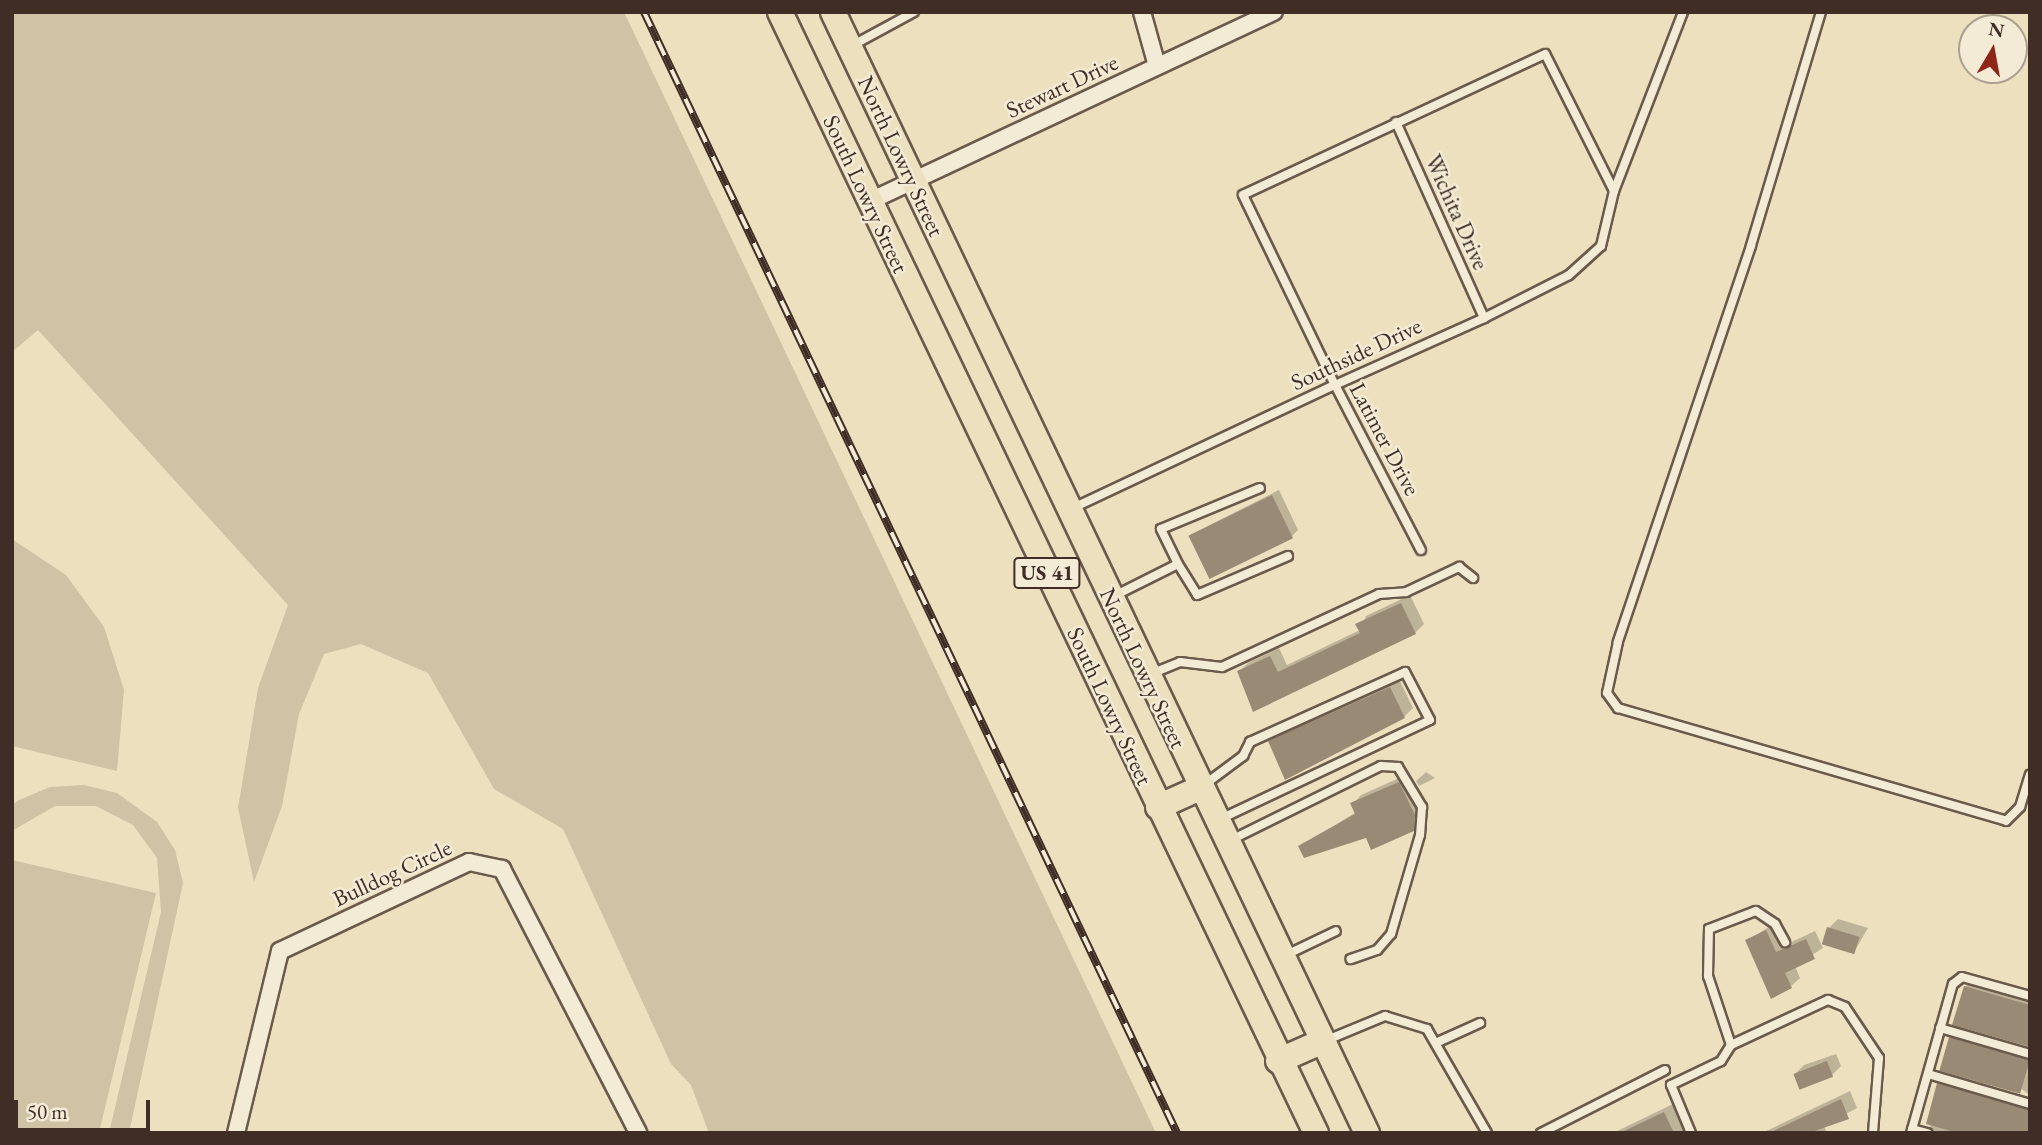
<!DOCTYPE html>
<html>
<head>
<meta charset="utf-8">
<style>
	body { margin:0 }
	#map { position:relative; width:2042px; height:1145px; overflow:hidden; background:#ede0bf; font-family:"EB Garamond",serif }
	div>[style] { position:absolute }
	.green>* { inset:0; background:#cfc2a5 }
	.shadow>* { inset:0; background:#0003 }
	.building>* { inset:0; background:#998a76; transform-origin:0 0 }
	.roads { filter:drop-shadow(2px 0 #6a5a4c) drop-shadow(-2px 0 #6a5a4c) drop-shadow(0 2px #6a5a4c) drop-shadow(0 -2px #6a5a4c) }
	.service>* { height:8px; margin:-4px; padding:0 4px; transform-origin:4px; border-radius:4px; background:#f3ebd5 }
	.minor>* { height:16px; margin:-8px; padding:0 8px; transform-origin:8px; border-radius:8px; background:#f3ebd5 }
	.primary>* { height:24px; margin:-12px; padding:0 12px; transform-origin:12px; border-radius:12px; background:#ede0bf }
	.rail>* { height:8px; margin-top:-4px; transform-origin:0; background:repeating-linear-gradient(90deg,#f3ebd5 0 16px,#3f2d26 0 32px); box-sizing:border-box; border-block:2px solid #3f2d26 }
	span { translate:-50% -50%; white-space:nowrap; text-align:center; line-height:1.15; -webkit-text-stroke:5px #f3ebd5; paint-order:stroke }
	.shield-label span { padding:2px 5px; background:#f3ebd5; border:2px solid; border-radius:5px; -webkit-text-stroke-width:0 }
	.shield-label { font-size:21px; color:#3f2d26; font-weight:700 }
	.street-label { font-size:23px; color:#3f2d26 }
	.frame { position:absolute; inset:0; border:14px solid #3f2d26; pointer-events:none }
	.north { position:absolute; left:1958px; top:14px; width:70px; height:70px; box-sizing:border-box; background:#f3ebd5; border:2px solid #ab9f8f; border-radius:50%; rotate:10deg; font-size:19px; font-weight:700; line-height:28px; text-align:center; color:#3f2d26 }
	.north::after { content:''; display:block; margin:auto; width:24px; height:32px; background:#8f2418; clip-path:polygon(50% 0,100% 100%,50% 72%,0 100%) }
	.scale { position:absolute; left:14px; top:1100px; width:136px; height:32px; box-sizing:border-box; border:4px solid #3f2d26; border-top:0; padding-left:9px; font-size:21px; line-height:24px; white-space:nowrap; color:#3f2d26; -webkit-text-stroke:5px #f3ebd5; paint-order:stroke }
</style>
</head>
<body>
<div id="map">
	<div class="green">
		<div style="clip-path:polygon(12px 12px,624px 12px,1156px 1133px,709px 1133px,691px 1085px,671px 1064px,563px 829px,494px 789px,428px 673px,361px 644px,324px 654px,299px 714px,282px 806px,254px 882px,238px 808px,258px 688px,288px 605px,38px 330px,12px 352px)"></div>
		<div style="clip-path:polygon(12px 539px,66px 575px,104px 627px,124px 690px,117px 771px,12px 746px)"></div>
		<div style="clip-path:polygon(84px 785px,117px 793px,157px 822px,175px 850px,183px 883px,129px 1133px,109px 1133px,161px 912px,157px 858px,133px 825px,96px 806px,55px 806px,12px 831px,12px 805px,19px 800px,50px 787px)"></div>
		<div style="clip-path:polygon(12px 860px,156px 893px,99px 1133px,12px 1133px)"></div>
	</div>
	<div class="shadow">
		<div style="clip-path:polygon(1279px 490px,1298px 530px,1292px 536px,1190px 535px)"></div>
		<div style="clip-path:polygon(1410px 595px,1424px 624px,1415px 633px,1254px 709px,1239px 672px,1248px 663px,1279px 648px,1287px 665px,1360px 630px,1366px 616px)"></div>
		<div style="clip-path:polygon(1399px 679px,1413px 708px,1404px 717px,1286px 777px,1270px 742px,1278px 733px)"></div>
		<div style="clip-path:polygon(1426px 772px,1435px 778px,1419px 786px,1416px 781px)"></div>
		<div style="clip-path:polygon(1408px 774px,1423px 805px,1422px 820px,1413px 830px,1301px 847px,1356px 812px,1353px 804px,1361px 795px)"></div>
		<div style="clip-path:polygon(1838px 919px,1868px 928px,1854px 952px,1829px 928px)"></div>
		<div style="clip-path:polygon(1775px 923px,1785px 945px,1815px 931px,1823px 948px,1795px 966px,1800px 978px,1791px 986px,1747px 941px)"></div>
		<div style="clip-path:polygon(1973px 979px,2030px 996px,2030px 1045px,1965px 987px)"></div>
		<div style="clip-path:polygon(1958px 1030px,2030px 1051px,2030px 1095px,1950px 1038px)"></div>
		<div style="clip-path:polygon(1836px 1054px,1841px 1066px,1832px 1075px,1800px 1087px,1795px 1074px,1804px 1065px)"></div>
		<div style="clip-path:polygon(1946px 1076px,2030px 1101px,2030px 1133px,1929px 1133px,1938px 1084px)"></div>
		<div style="clip-path:polygon(1850px 1091px,1857px 1108px,1824px 1126px,1827px 1133px,1762px 1133px)"></div>
		<div style="clip-path:polygon(1673px 1104px,1687px 1133px,1613px 1133px)"></div>
	</div>
	<div class="building">
		<div style="left:1272px;top:495px;width:48px;height:93px;rotate:64deg"></div>
		<div style="clip-path:polygon(1401px 603px,1416px 634px,1253px 712px,1237px 671px,1270px 656px,1278px 672px,1360px 633px,1355px 624px)"></div>
		<div style="clip-path:polygon(1390px 687px,1405px 718px,1285px 780px,1268px 741px)"></div>
		<div style="clip-path:polygon(1399px 782px,1415px 815px,1414px 831px,1371px 850px,1366px 838px,1304px 858px,1298px 846px,1355px 814px,1350px 803px)"></div>
		<div style="left:1827px;top:927px;width:34px;height:18px;rotate:17deg"></div>
		<div style="clip-path:polygon(1766px 930px,1776px 952px,1806px 939px,1815px 959px,1785px 973px,1792px 988px,1771px 999px,1745px 940px)"></div>
		<div style="clip-path:polygon(1964px 986px,2030px 1005px,2030px 1047px,1952px 1025px)"></div>
		<div style="left:1949px;top:1037px;width:84px;height:35px;rotate:16deg"></div>
		<div style="left:1827px;top:1061px;width:17px;height:36px;rotate:69deg"></div>
		<div style="clip-path:polygon(1937px 1083px,2030px 1110px,2030px 1133px,1958px 1133px,1926px 1124px)"></div>
		<div style="clip-path:polygon(1841px 1099px,1849px 1119px,1809px 1133px,1769px 1133px)"></div>
		<div style="clip-path:polygon(1664px 1112px,1674px 1133px,1620px 1133px)"></div>
	</div>
	<div class="roads">
		<div class="service">
			<div style="left:1821px;top:12px;width:244px;rotate:106.7deg"></div>
			<div style="left:1751px;top:246px;width:418px;rotate:108.6deg"></div>
			<div style="left:1618px;top:642px;width:52px;rotate:102.2deg"></div>
			<div style="left:1607px;top:693px;width:19px;rotate:54deg"></div>
			<div style="left:1618px;top:708px;width:404px;rotate:16.2deg"></div>
			<div style="left:2006px;top:821px;width:20px;rotate:-45deg"></div>
			<div style="left:2020px;top:807px;width:34px;rotate:-73deg"></div>
			<div style="left:853px;top:45px;width:69px;rotate:-28.4deg"></div>
			<div style="left:1396px;top:122px;width:215px;rotate:65.8deg"></div>
			<div style="left:1614px;top:191px;width:192px;rotate:-68.9deg"></div>
			<div style="left:1071px;top:509px;width:292px;rotate:-25.2deg"></div>
			<div style="left:1335px;top:385px;width:163px;rotate:-24.2deg"></div>
			<div style="left:1484px;top:318px;width:95px;rotate:-26.8deg"></div>
			<div style="left:1569px;top:275px;width:43px;rotate:-42.2deg"></div>
			<div style="left:1601px;top:246px;width:57px;rotate:-76.7deg"></div>
			<div style="left:1614px;top:191px;width:153px;rotate:-116.7deg"></div>
			<div style="left:1545px;top:54px;width:333px;rotate:155deg"></div>
			<div style="left:1243px;top:195px;width:211px;rotate:64.2deg"></div>
			<div style="left:1335px;top:385px;width:186px;rotate:62.5deg"></div>
			<div style="left:1178px;top:564px;width:36px;rotate:58deg"></div>
			<div style="left:1197px;top:595px;width:99px;rotate:-23.2deg"></div>
			<div style="left:1116px;top:595px;width:69px;rotate:-26.6deg"></div>
			<div style="left:1178px;top:564px;width:39px;rotate:-116deg"></div>
			<div style="left:1161px;top:529px;width:107px;rotate:-22.5deg"></div>
			<div style="left:1153px;top:673px;width:29px;rotate:-22deg"></div>
			<div style="left:1180px;top:662px;width:42px;rotate:6.8deg"></div>
			<div style="left:1222px;top:667px;width:173px;rotate:-24.9deg"></div>
			<div style="left:1379px;top:594px;width:27px;rotate:-4deg"></div>
			<div style="left:1406px;top:592px;width:59px;rotate:-25.3deg"></div>
			<div style="left:1459px;top:567px;width:18px;rotate:38deg"></div>
			<div style="left:1204px;top:785px;width:49px;rotate:-36.6deg"></div>
			<div style="left:1243px;top:756px;width:16px;rotate:-63deg"></div>
			<div style="left:1250px;top:742px;width:170px;rotate:-24.3deg"></div>
			<div style="left:1405px;top:672px;width:54px;rotate:62.5deg"></div>
			<div style="left:1430px;top:720px;width:231px;rotate:154.7deg"></div>
			<div style="left:1231px;top:840px;width:167px;rotate:-26.3deg"></div>
			<div style="left:1381px;top:766px;width:17px;rotate:3deg"></div>
			<div style="left:1398px;top:767px;width:47px;rotate:59deg"></div>
			<div style="left:1422px;top:807px;width:28px;rotate:94deg"></div>
			<div style="left:1420px;top:835px;width:103px;rotate:106.3deg"></div>
			<div style="left:1391px;top:934px;width:21px;rotate:131deg"></div>
			<div style="left:1377px;top:950px;width:28px;rotate:161deg"></div>
			<div style="left:1286px;top:955px;width:55px;rotate:-25.6deg"></div>
			<div style="left:1940px;top:1028px;width:94px;rotate:16.1deg"></div>
			<div style="left:1327px;top:1040px;width:63px;rotate:-22.5deg"></div>
			<div style="left:1385px;top:1016px;width:44px;rotate:17.2deg"></div>
			<div style="left:1427px;top:1029px;width:120px;rotate:60deg"></div>
			<div style="left:1440px;top:1041px;width:44px;rotate:-24.2deg"></div>
			<div style="left:1731px;top:1045px;width:73px;rotate:-108.4deg"></div>
			<div style="left:1708px;top:976px;width:47px;rotate:-88.8deg"></div>
			<div style="left:1709px;top:929px;width:50px;rotate:-21deg"></div>
			<div style="left:1756px;top:911px;width:23px;rotate:34deg"></div>
			<div style="left:1775px;top:924px;width:21px;rotate:61deg"></div>
			<div style="left:1928px;top:1074px;width:106px;rotate:16.4deg"></div>
			<div style="left:1912px;top:1129px;width:16px;rotate:15deg"></div>
			<div style="left:1541px;top:1133px;width:139px;rotate:-26.9deg"></div>
			<div style="left:1691px;top:1133px;width:52px;rotate:-112.6deg"></div>
			<div style="left:1671px;top:1085px;width:55px;rotate:-25.6deg"></div>
			<div style="left:1721px;top:1061px;width:19px;rotate:-58deg"></div>
			<div style="left:1731px;top:1045px;width:107px;rotate:-24.9deg"></div>
			<div style="left:1828px;top:1000px;width:18px;rotate:22deg"></div>
			<div style="left:1845px;top:1007px;width:61px;rotate:56.3deg"></div>
			<div style="left:1879px;top:1058px;width:75px;rotate:94.6deg"></div>
			<div style="left:1911px;top:1133px;width:155px;rotate:-74.3deg"></div>
			<div style="left:1953px;top:984px;width:11px;rotate:-38deg"></div>
			<div style="left:1962px;top:977px;width:71px;rotate:15.6deg"></div>
		</div>
		<div class="minor">
			<div style="left:1142px;top:12px;width:56px;rotate:74.5deg"></div>
			<div style="left:870px;top:201px;width:446px;rotate:-25.1deg"></div>
			<div style="left:236px;top:1133px;width:187px;rotate:-76.4deg"></div>
			<div style="left:280px;top:951px;width:209px;rotate:-25.2deg"></div>
			<div style="left:469px;top:862px;width:34px;rotate:12deg"></div>
			<div style="left:502px;top:869px;width:297px;rotate:62.7deg"></div>
		</div>
		<div class="primary">
			<div style="left:780px;top:12px;width:1243px;rotate:64.45deg"></div>
			<div style="left:833px;top:12px;width:1242px;rotate:64.53deg"></div>
			<div style="left:1158px;top:807px;width:46px;rotate:-24.3deg"></div>
			<div style="left:1278px;top:1061px;width:47px;rotate:-23.8deg"></div>
		</div>
	</div>
	<div class="rail">
		<div style="left:644px;top:12px;width:1241px;rotate:64.57deg"></div>
	</div>
	<div class="shield-label">
		<span style="left:1047px;top:573px">US 41</span>
	</div>
	<div class="street-label">
		<span style="left:1062px;top:86px;rotate:-25deg">Stewart Drive</span>
		<span style="left:901px;top:156px;rotate:65deg">North Lowry Street</span>
		<span style="left:866px;top:194px;rotate:65deg">South Lowry Street</span>
		<span style="left:1457px;top:212px;rotate:66deg">Wichita Drive</span>
		<span style="left:1356px;top:354px;rotate:-25deg">Southside Drive</span>
		<span style="left:1385px;top:439px;rotate:62deg">Latimer Drive</span>
		<span style="left:1143px;top:668px;rotate:65deg">North Lowry Street</span>
		<span style="left:1110px;top:706px;rotate:65deg">South Lowry Street</span>
		<span style="left:392px;top:873px;rotate:-25deg">Bulldog Circle</span>
	</div>
	<div class="frame"></div>
	<div class="north">N</div>
	<div class="scale">50 m</div>
</div>
</body>
</html>
